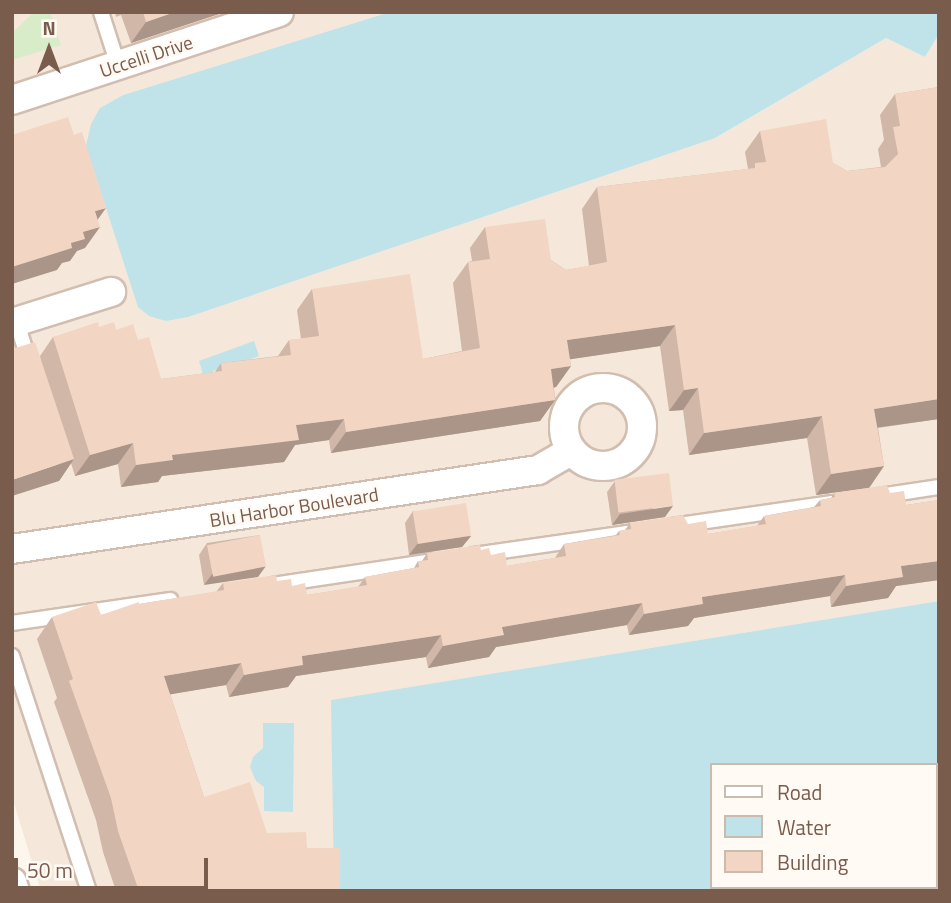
<!DOCTYPE html>
<html>
<head>
<meta charset="utf-8">
<style>
	body { margin:0 }
	#map { position:relative; width:951px; height:903px; overflow:hidden; background:#fdf6ec; font-family:"Titillium Web",sans-serif }
	div>[style] { position:absolute }
	.residential>* { inset:0; background:#f5e8da }
	.green>* { inset:0; background:#d8ecc9 }
	.water>* { inset:0; background:#bfe3e8 }
	.roads { filter:drop-shadow(2px 0 #d1beb0) drop-shadow(-2px 0 #d1beb0) drop-shadow(0 2px #d1beb0) drop-shadow(0 -2px #d1beb0) }
	.lane>* { height:14px; margin:-7px; padding:0 7px; transform-origin:7px; border-radius:7px; background:#fff }
	.street>* { height:28px; margin:-14px; padding:0 14px; transform-origin:14px; border-radius:14px; background:#fff }
	.street>.ring { margin:-14px; padding:0; box-sizing:content-box; background:none; border:28px solid #fff; border-radius:50% }
	.wall>* { inset:0; background:#d1b7a8 }
	.shaded-wall>* { inset:0; background:#aa9588 }
	.building>* { inset:0; background:#f3d5c3; transform-origin:0 0 }
	span { translate:-50% -50%; white-space:nowrap; text-align:center; line-height:1.15; -webkit-text-stroke:5px #fffaf3; paint-order:stroke }
	.street-label { font-size:19px; color:#7a5c4d }
	.frame { position:absolute; inset:0; border:14px solid #7a5c4d; pointer-events:none }
	.legend { position:absolute; left:710px; top:763px; width:228px; height:126px; box-sizing:border-box; background:#fffaf3; border:2px solid #cabbb1; margin:0; padding:9px 12px; list-style:none; font-size:21px; color:#7a5c4d }
	.legend li { display:flex; align-items:center; gap:14px; height:35px }
	.legend b { width:35px; border:2px solid #cabbb1 }
	.north { position:absolute; left:14px; top:14px; width:70px; height:70px; -webkit-text-stroke:5px #fffaf3; paint-order:stroke; rotate:0deg; font-size:19px; font-weight:700; line-height:28px; text-align:center; color:#7a5c4d }
	.north::after { content:''; display:block; margin:auto; width:24px; height:32px; background:#7a5c4d; clip-path:polygon(50% 0,100% 100%,50% 72%,0 100%) }
	.scale { position:absolute; left:14px; top:858px; width:194px; height:32px; box-sizing:border-box; border:4px solid #7a5c4d; border-top:0; padding-left:9px; font-size:21px; line-height:24px; white-space:nowrap; color:#7a5c4d; -webkit-text-stroke:5px #fffaf3; paint-order:stroke }
</style>
</head>
<body>
<div id="map">
	<div class="residential">
		<div style="clip-path:polygon(12px 12px,390px 12px,123px 95px,100px 108px,715px 138px,886px 38px,925px 57px,939px 34px,939px 601px,332px 700px,334px 891px,41px 891px,12px 797px)"></div>
	</div>
	<div class="green">
		<div style="clip-path:polygon(34px 12px,50px 12px,61px 45px,12px 60px,12px 33px)"></div>
	</div>
	<div class="water">
		<div style="clip-path:polygon(390px 12px,939px 12px,939px 34px,925px 57px,886px 38px,715px 138px,188px 317px,166px 321px,149px 316px,138px 307px,86px 146px,91px 124px,100px 108px,123px 95px)"></div>
		<div style="clip-path:polygon(254px 341px,259px 356px,213px 371px,215px 377px,205px 380px,199px 361px)"></div>
		<div style="clip-path:polygon(evenodd,939px 601px,939px 891px,334px 891px,331px 700px,939px 601px,711px 765px,935px 765px,935px 887px,711px 887px,711px 765px)"></div>
		<div style="clip-path:polygon(263px 723px,294px 723px,293px 812px,264px 811px,264px 787px,256px 781px,250px 767px,253px 757px,263px 748px)"></div>
	</div>
	<div class="roads">
		<div class="lane">
			<div style="left:101px;top:12px;width:56px;rotate:72.2deg"></div>
			<div style="left:15px;top:317px;width:46px;rotate:72.3deg"></div>
			<div style="left:886px;top:495px;width:54px;rotate:-8.6deg"></div>
			<div style="left:672px;top:526px;width:162px;rotate:-8.2deg"></div>
			<div style="left:474px;top:555px;width:162px;rotate:-8.2deg"></div>
			<div style="left:273px;top:585px;width:162px;rotate:-8.5deg"></div>
			<div style="left:12px;top:623px;width:160px;rotate:-8.3deg"></div>
			<div style="left:12px;top:656px;width:247px;rotate:71.9deg"></div>
		</div>
		<div class="street">
			<div style="left:12px;top:100px;width:281px;rotate:-18.2deg"></div>
			<div style="left:12px;top:323px;width:104px;rotate:-17.4deg"></div>
			<div class="ring" style="left:564px;top:388px;width:50px;height:50px"></div>
			<div style="left:12px;top:549px;width:532px;rotate:-8.54deg"></div>
			<div style="left:538px;top:470px;width:38px;rotate:-30deg"></div>
			<div style="left:12px;top:882px;width:9px;rotate:72deg"></div>
		</div>
	</div>
	<div class="wall">
		<div style="clip-path:polygon(115px 12px,225px 12px,131px 43px,121px 15px,116px 17px)"></div>
		<div style="clip-path:polygon(939px 87px,939px 419px,878px 428px,884px 466px,869px 488px,816px 495px,807px 438px,689px 455px,683px 410px,669px 411px,660px 346px,570px 359px,571px 366px,556px 387px,554px 388px,555px 400px,540px 421px,331px 453px,329px 440px,295px 445px,284px 462px,162px 476px,158px 482px,121px 487px,118px 464px,75px 476px,71px 463px,59px 481px,40px 356px,53px 337px,99px 327px,116px 330px,138px 340px,161px 379px,215px 372px,221px 363px,278px 356px,289px 340px,301px 339px,297px 310px,312px 289px,423px 359px,462px 351px,453px 283px,468px 262px,472px 261px,470px 248px,485px 227px,551px 260px,566px 270px,589px 266px,582px 209px,597px 187px,748px 169px,745px 152px,760px 131px,833px 163px,847px 171px,881px 167px,878px 149px,884px 140px,880px 115px,895px 94px)"></div>
		<div style="clip-path:polygon(615px 481px,665px 517px,612px 525px,607px 492px)"></div>
		<div style="clip-path:polygon(834px 493px,890px 493px,906px 505px,939px 500px,939px 580px,896px 586px,888px 598px,831px 607px,830px 596px,694px 618px,688px 626px,629px 635px,627px 625px,496px 647px,489px 657px,428px 668px,426px 657px,296px 676px,288px 687px,229px 697px,226px 685px,170px 694px,204px 797px,267px 833px,307px 848px,340px 891px,116px 891px,103px 852px,96px 820px,54px 702px,57px 698px,37px 639px,52px 617px,101px 615px,139px 604px,216px 592px,223px 583px,277px 581px,292px 586px,307px 595px,358px 587px,365px 577px,414px 568px,418px 561px,422px 561px,427px 553px,481px 550px,507px 566px,555px 558px,564px 544px,616px 535px,619px 531px,625px 530px,630px 523px,688px 524px,708px 534px,757px 526px,764px 516px,814px 507px,820px 500px,831px 498px)"></div>
		<div style="clip-path:polygon(413px 511px,471px 536px,462px 547px,409px 555px,405px 523px)"></div>
		<div style="clip-path:polygon(260px 535px,204px 585px,199px 555px,207px 543px)"></div>
	</div>
	<div class="shaded-wall">
		<div style="clip-path:polygon(175px 12px,225px 12px,131px 43px,146px 22px)"></div>
		<div style="clip-path:polygon(106px 208px,91px 229px,100px 227px,85px 248px,77px 251px,70px 261px,62px 263px,57px 270px,12px 284px,12px 267px,95px 211px)"></div>
		<div style="clip-path:polygon(675px 325px,660px 346px,552px 362px,567px 340px)"></div>
		<div style="clip-path:polygon(571px 366px,556px 387px,536px 390px,551px 369px)"></div>
		<div style="clip-path:polygon(698px 388px,683px 410px,669px 411px,684px 390px)"></div>
		<div style="clip-path:polygon(939px 399px,939px 419px,859px 430px,874px 409px)"></div>
		<div style="clip-path:polygon(555px 400px,540px 421px,331px 453px,346px 432px)"></div>
		<div style="clip-path:polygon(822px 416px,807px 438px,689px 455px,704px 433px)"></div>
		<div style="clip-path:polygon(344px 419px,329px 440px,295px 445px,284px 462px,162px 476px,158px 482px,121px 487px,136px 465px,172px 455px,296px 425px)"></div>
		<div style="clip-path:polygon(133px 443px,118px 464px,75px 476px,90px 455px)"></div>
		<div style="clip-path:polygon(74px 459px,59px 481px,12px 496px,12px 480px)"></div>
		<div style="clip-path:polygon(884px 466px,869px 488px,816px 495px,831px 474px)"></div>
		<div style="clip-path:polygon(673px 506px,665px 517px,612px 525px,620px 514px)"></div>
		<div style="clip-path:polygon(471px 536px,462px 547px,409px 555px,418px 543px)"></div>
		<div style="clip-path:polygon(939px 561px,939px 580px,896px 586px,888px 598px,831px 607px,846px 586px,901px 566px)"></div>
		<div style="clip-path:polygon(266px 566px,258px 577px,204px 585px,213px 573px)"></div>
		<div style="clip-path:polygon(845px 575px,830px 596px,694px 618px,688px 626px,629px 635px,644px 614px,702px 597px)"></div>
		<div style="clip-path:polygon(642px 603px,627px 625px,496px 647px,489px 657px,428px 668px,443px 646px,502px 627px)"></div>
		<div style="clip-path:polygon(441px 635px,426px 657px,296px 676px,288px 687px,229px 697px,244px 675px,302px 656px)"></div>
		<div style="clip-path:polygon(241px 663px,226px 685px,149px 698px,164px 676px)"></div>
	</div>
	<div class="building">
		<div style="clip-path:polygon(143px 12px,175px 12px,146px 22px)"></div>
		<div style="clip-path:polygon(939px 87px,939px 399px,874px 409px,884px 466px,831px 474px,822px 416px,704px 433px,698px 388px,684px 390px,675px 325px,567px 340px,571px 366px,551px 369px,555px 400px,346px 432px,344px 419px,296px 425px,299px 440px,172px 455px,173px 460px,136px 465px,133px 443px,90px 455px,53px 337px,98px 322px,99px 327px,114px 322px,116px 330px,133px 324px,138px 340px,149px 337px,161px 379px,222px 371px,221px 363px,291px 355px,289px 340px,319px 336px,312px 289px,410px 274px,423px 359px,480px 348px,468px 262px,490px 259px,485px 227px,545px 219px,551px 260px,566px 270px,607px 262px,597px 187px,755px 168px,755px 163px,766px 162px,760px 131px,826px 119px,833px 163px,847px 171px,885px 167px,898px 154px,893px 127px,900px 126px,895px 94px)"></div>
		<div style="clip-path:polygon(68px 117px,74px 135px,82px 132px,106px 208px,95px 211px,100px 227px,83px 232px,85px 239px,71px 243px,72px 248px,12px 267px,12px 135px)"></div>
		<div style="clip-path:polygon(35px 342px,74px 459px,12px 480px,12px 349px)"></div>
		<div style="left:669px;top:473px;width:33px;height:55px;rotate:83deg"></div>
		<div style="clip-path:polygon(887px 485px,890px 493px,904px 491px,906px 505px,939px 500px,939px 561px,901px 566px,903px 577px,846px 586px,845px 575px,702px 597px,703px 604px,644px 614px,642px 603px,502px 627px,504px 635px,443px 646px,441px 635px,302px 656px,303px 665px,244px 675px,241px 663px,164px 676px,204px 797px,250px 782px,267px 833px,306px 832px,307px 848px,340px 848px,340px 891px,139px 891px,118px 831px,111px 798px,69px 681px,73px 679px,52px 617px,96px 602px,101px 615px,139px 602px,139px 604px,224px 590px,223px 583px,276px 575px,277px 581px,291px 579px,292px 586px,305px 583px,307px 595px,367px 585px,365px 577px,419px 567px,418px 561px,428px 560px,427px 553px,480px 545px,481px 550px,489px 548px,491px 555px,505px 552px,507px 566px,566px 556px,564px 544px,620px 535px,619px 531px,631px 529px,630px 523px,683px 515px,688px 524px,706px 521px,708px 534px,766px 524px,764px 516px,821px 506px,820px 500px,835px 497px,834px 493px)"></div>
		<div style="left:466px;top:503px;width:33px;height:54px;rotate:81deg"></div>
		<div style="left:260px;top:535px;width:32px;height:54px;rotate:79deg"></div>
	</div>
	<div class="street-label">
		<span style="left:146px;top:56px;rotate:-18deg">Uccelli Drive</span>
		<span style="left:294px;top:507px;rotate:-9deg">Blu Harbor Boulevard</span>
	</div>
	<div class="frame"></div>
	<ul class="legend">
	<li><b style="height:9px;background:#fff"></b>Road</li>
	<li><b style="height:19px;background:#bfe3e8"></b>Water</li>
	<li><b style="height:19px;background:#f3d5c3"></b>Building</li>
	</ul>
	<div class="north">N</div>
	<div class="scale">50 m</div>
</div>
</body>
</html>
